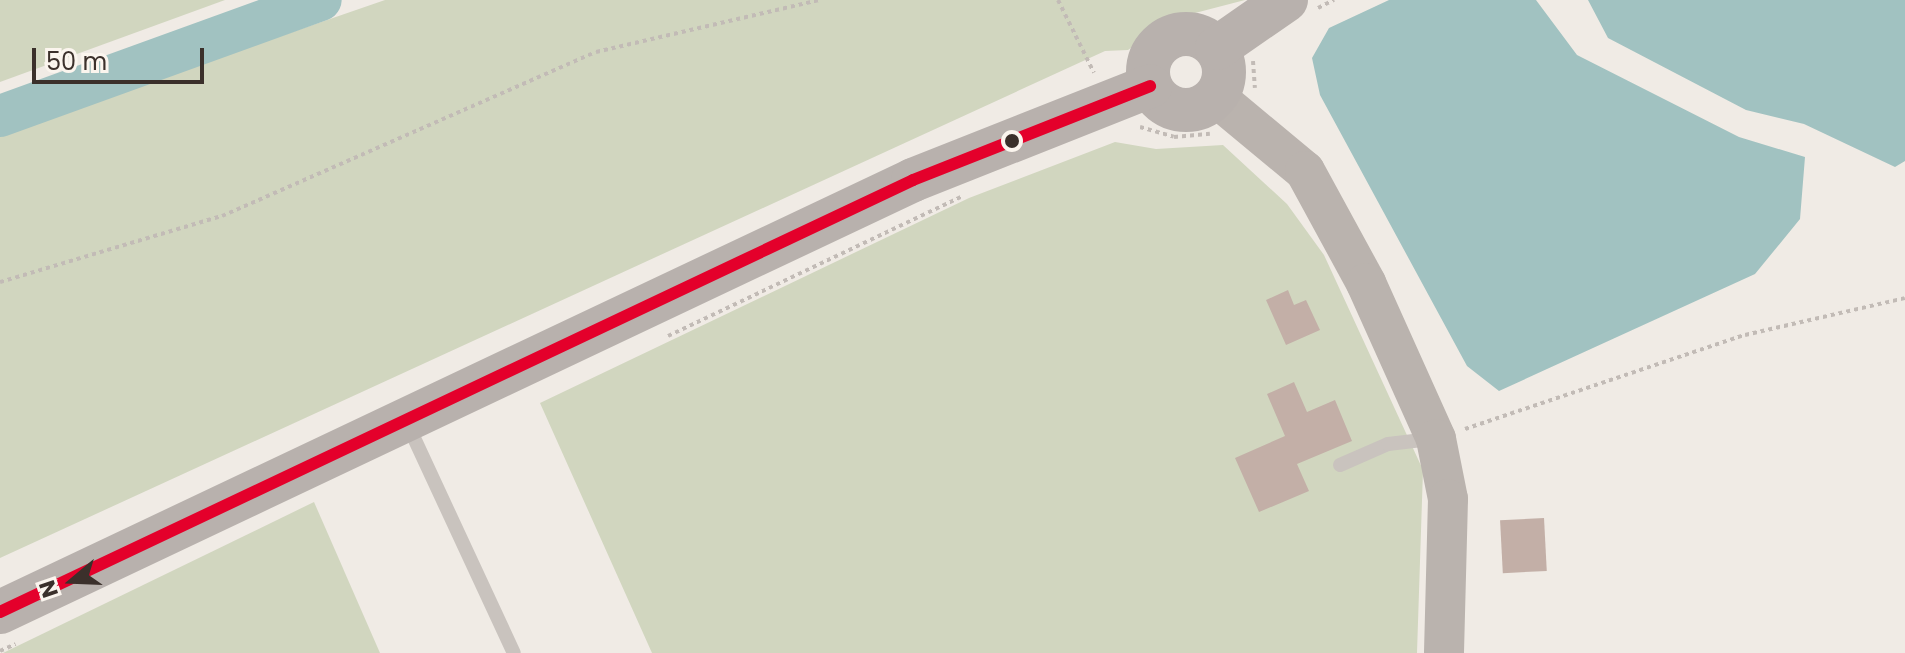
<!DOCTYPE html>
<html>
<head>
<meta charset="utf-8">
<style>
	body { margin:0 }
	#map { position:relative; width:1905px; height:653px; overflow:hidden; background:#f0ebe5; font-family:Poppins,sans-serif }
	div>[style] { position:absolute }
	.green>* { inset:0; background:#d1d6bf }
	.water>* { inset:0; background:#a1c2c1 }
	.river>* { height:42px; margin:-21px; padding:0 21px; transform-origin:21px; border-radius:21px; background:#a1c2c1 }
	.building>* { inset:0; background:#c3afa7; transform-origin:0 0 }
	.path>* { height:4px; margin-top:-2px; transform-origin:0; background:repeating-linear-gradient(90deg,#c2bbb6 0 4px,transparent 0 8px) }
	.lane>* { height:14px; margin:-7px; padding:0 7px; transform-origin:7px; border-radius:7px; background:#c9c3be }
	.secondary>* { height:40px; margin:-20px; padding:0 20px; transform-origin:20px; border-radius:20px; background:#bab3ae }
	.primary>* { height:44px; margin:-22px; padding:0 22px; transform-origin:22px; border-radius:22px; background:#b8b1ad }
	.primary>.ring { margin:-22px; padding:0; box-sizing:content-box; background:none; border:44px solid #b8b1ad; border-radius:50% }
	.bus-1>* { height:12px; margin:-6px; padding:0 6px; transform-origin:6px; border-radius:6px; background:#e4002b }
	.dots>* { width:22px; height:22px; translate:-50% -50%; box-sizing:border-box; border:4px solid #fbf5ee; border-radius:50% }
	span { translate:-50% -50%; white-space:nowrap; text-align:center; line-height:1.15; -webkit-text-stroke:7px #fbf5ee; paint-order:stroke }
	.north { position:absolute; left:32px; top:541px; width:80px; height:80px; -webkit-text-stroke:6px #fbf5ee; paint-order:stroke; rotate:251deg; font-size:22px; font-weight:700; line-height:32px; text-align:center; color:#3b302b }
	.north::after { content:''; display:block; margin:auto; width:28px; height:36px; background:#3b302b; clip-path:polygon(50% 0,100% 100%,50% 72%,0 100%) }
	.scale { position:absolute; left:32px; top:48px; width:172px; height:36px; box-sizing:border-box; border:4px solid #3b302b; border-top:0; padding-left:10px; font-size:24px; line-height:28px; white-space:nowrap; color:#3b302b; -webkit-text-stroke:6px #fbf5ee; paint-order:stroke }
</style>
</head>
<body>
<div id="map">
	<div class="green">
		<div style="clip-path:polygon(0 0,225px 0,0 82px)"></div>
		<div style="clip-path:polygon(385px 0,1245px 0,1172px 19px,1128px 50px,1105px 51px,0 558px,0 133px)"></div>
		<div style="clip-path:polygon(1115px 142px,1156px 149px,1223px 145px,1287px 204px,1324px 255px,1423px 470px,1417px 653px,652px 653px,540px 403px,969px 198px)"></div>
		<div style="clip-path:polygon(314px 502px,380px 653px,3px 653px)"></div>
	</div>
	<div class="water">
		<div style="clip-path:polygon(1389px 0,1536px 0,1577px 55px,1739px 137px,1805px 157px,1800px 219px,1755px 274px,1499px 391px,1467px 366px,1320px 95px,1312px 58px,1329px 28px)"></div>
		<div style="clip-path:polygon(1588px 0,1905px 0,1905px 161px,1895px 167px,1804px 124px,1746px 110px,1608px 38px)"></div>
	</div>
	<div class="river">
		<div style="left:0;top:116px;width:341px;rotate:-19.9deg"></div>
	</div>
	<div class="building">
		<div style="clip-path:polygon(1288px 290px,1294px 305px,1306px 300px,1320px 330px,1286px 345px,1266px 300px)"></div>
		<div style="clip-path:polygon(1294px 382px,1307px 412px,1335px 400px,1352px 441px,1297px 464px,1309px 491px,1259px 512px,1235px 458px,1285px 436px,1267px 394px)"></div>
		<div style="left:1544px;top:518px;width:53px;height:44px;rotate:87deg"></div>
	</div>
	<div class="path">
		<div style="left:1058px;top:0;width:81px;rotate:63.7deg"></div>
		<div style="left:1318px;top:8px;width:18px;rotate:-27deg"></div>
		<div style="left:1253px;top:61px;width:27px;rotate:86deg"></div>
		<div style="left:1140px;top:127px;width:35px;rotate:16deg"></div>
		<div style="left:1174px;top:137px;width:36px;rotate:-5deg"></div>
		<div style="left:0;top:282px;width:232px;rotate:-16.6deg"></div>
		<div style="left:222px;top:216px;width:408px;rotate:-23.7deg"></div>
		<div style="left:596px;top:52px;width:229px;rotate:-13.1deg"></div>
		<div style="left:668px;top:336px;width:327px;rotate:-25.4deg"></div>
		<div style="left:1465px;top:429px;width:295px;rotate:-18.6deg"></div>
		<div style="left:1745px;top:335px;width:164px;rotate:-13deg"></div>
		<div style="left:0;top:651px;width:17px;rotate:-24deg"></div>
	</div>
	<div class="lane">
		<div style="left:408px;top:425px;width:251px;rotate:65.1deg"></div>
		<div style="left:1340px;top:465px;width:52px;rotate:-23.6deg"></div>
		<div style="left:1388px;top:444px;width:43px;rotate:-6.6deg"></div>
	</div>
	<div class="secondary">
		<div style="left:1217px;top:98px;width:114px;rotate:39.7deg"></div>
		<div style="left:1305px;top:171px;width:128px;rotate:61.4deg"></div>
		<div style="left:1366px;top:283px;width:171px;rotate:65.8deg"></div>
		<div style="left:1436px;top:439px;width:61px;rotate:78.7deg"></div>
		<div style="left:1448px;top:499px;width:154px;rotate:91.5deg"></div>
	</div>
	<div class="primary">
		<div class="ring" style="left:1148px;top:34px;width:32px;height:32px"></div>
		<div style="left:1217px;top:48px;width:84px;rotate:-34.8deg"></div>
		<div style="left:0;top:612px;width:1010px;rotate:-25.32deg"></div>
		<div style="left:913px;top:180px;width:255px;rotate:-21.6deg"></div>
	</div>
	<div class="bus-1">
		<div style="left:0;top:612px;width:1010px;rotate:-25.32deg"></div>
		<div style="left:913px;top:180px;width:255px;rotate:-21.6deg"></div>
	</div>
	<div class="dots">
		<div style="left:1012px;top:141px;background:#3b302b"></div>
	</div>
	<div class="north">N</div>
	<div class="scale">50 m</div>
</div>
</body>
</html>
